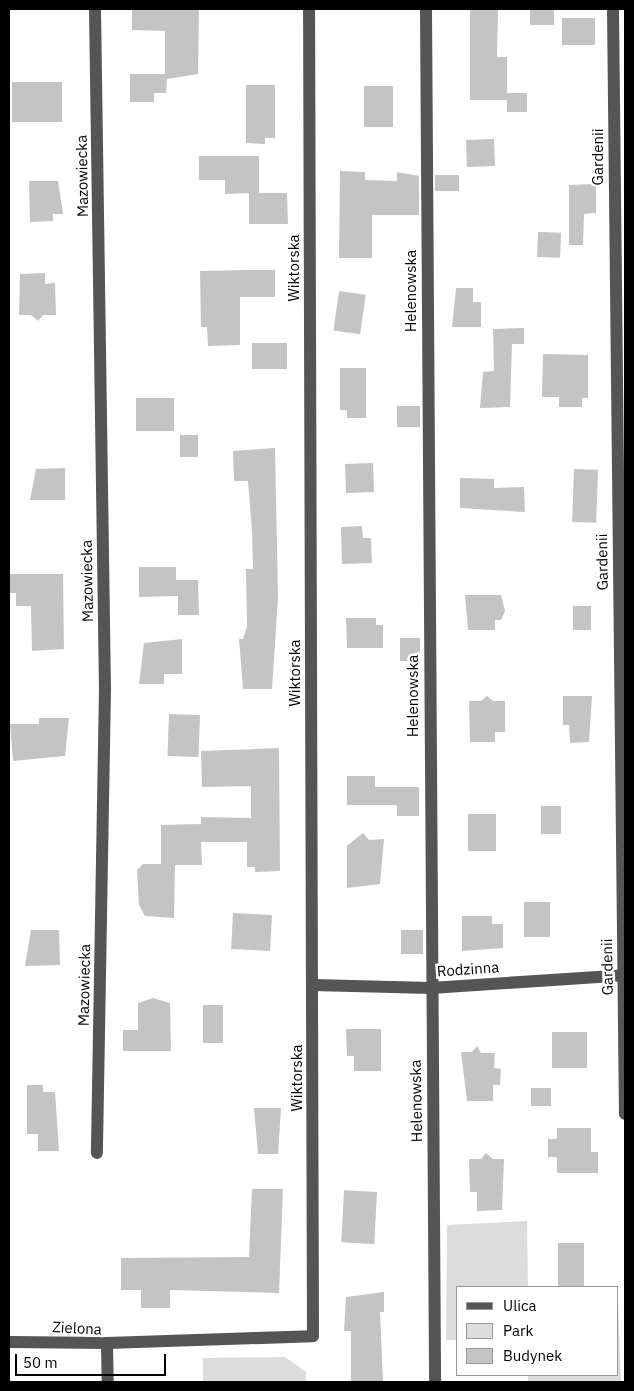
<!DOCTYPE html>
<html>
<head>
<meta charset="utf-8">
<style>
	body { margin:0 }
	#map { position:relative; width:634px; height:1391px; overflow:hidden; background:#fff; font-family:"IBM Plex Sans",sans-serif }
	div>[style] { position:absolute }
	.green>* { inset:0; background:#dcdcdc }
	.building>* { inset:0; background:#c4c4c4; transform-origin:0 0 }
	.minor>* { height:12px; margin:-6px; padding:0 6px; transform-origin:6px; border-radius:6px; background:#555 }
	span { translate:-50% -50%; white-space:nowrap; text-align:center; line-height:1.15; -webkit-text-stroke:5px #fff; paint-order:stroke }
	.street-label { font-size:15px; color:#000 }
	.frame { position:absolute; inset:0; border:10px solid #000; pointer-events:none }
	.legend { position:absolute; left:456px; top:1286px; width:162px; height:90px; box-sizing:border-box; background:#fff; border:1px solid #999; margin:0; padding:6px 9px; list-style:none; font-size:15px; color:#000 }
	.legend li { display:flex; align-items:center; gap:10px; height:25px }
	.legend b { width:25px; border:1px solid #999 }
	.scale { position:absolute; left:15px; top:1354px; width:151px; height:22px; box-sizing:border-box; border:2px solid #000; border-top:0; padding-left:6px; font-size:15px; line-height:18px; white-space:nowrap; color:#000; -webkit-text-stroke:4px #fff; paint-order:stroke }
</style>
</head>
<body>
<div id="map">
	<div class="green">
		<div style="clip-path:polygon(527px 1221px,528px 1287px,458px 1287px,458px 1340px,446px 1340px,447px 1225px)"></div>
		<div style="clip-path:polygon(618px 1301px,621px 1382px,528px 1382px,528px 1375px,618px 1375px)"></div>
		<div style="clip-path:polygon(285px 1357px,306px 1372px,306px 1382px,203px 1382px,203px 1358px)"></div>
	</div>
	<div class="building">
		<div style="clip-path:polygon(132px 9px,199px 9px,198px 74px,167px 79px,166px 93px,154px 93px,154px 102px,130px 102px,130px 74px,165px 74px,165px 31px,132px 30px)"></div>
		<div style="clip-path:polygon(470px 9px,498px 9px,497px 57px,507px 57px,507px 100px,470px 100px)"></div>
		<div style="left:530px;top:9px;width:24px;height:16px"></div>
		<div style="left:562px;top:18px;width:33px;height:27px"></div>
		<div style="left:12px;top:82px;width:50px;height:40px"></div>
		<div style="clip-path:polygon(246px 85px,275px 85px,275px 138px,265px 138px,265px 144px,246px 143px)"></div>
		<div style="left:364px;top:86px;width:29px;height:41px"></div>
		<div style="left:527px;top:93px;width:19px;height:20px;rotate:90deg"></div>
		<div style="left:494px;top:139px;width:27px;height:28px;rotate:88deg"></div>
		<div style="clip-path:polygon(199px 156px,259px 156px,259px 193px,287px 193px,288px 224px,249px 224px,249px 193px,225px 194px,225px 180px,199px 180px)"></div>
		<div style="clip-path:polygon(340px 171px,365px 172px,365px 180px,397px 181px,397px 172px,419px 176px,419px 215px,372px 215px,372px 258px,339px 258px)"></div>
		<div style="left:459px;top:175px;width:16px;height:24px;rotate:90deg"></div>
		<div style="clip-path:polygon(29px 181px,58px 181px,63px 214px,53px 214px,53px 221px,30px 222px)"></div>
		<div style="clip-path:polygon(596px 184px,596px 213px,584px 214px,583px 245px,569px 245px,569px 185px)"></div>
		<div style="left:538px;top:232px;width:23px;height:25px;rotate:2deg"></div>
		<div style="clip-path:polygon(246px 270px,275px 270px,275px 297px,240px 297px,240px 345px,208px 346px,207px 327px,201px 327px,200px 271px)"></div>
		<div style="clip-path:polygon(45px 273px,45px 284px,55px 283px,56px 315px,43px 315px,38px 321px,31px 315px,19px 315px,20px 274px)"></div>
		<div style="clip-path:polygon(456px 288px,473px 288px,473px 302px,481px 302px,481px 327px,452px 327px)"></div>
		<div style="left:339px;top:291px;width:27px;height:40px;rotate:8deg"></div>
		<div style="clip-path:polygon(524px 328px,524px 344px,512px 344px,510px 407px,480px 408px,483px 372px,494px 371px,493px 329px)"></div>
		<div style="left:252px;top:343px;width:35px;height:26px"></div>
		<div style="clip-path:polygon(543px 354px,588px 355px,588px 398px,582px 398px,582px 407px,559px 407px,559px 397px,542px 397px)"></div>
		<div style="clip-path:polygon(340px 368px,366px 368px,366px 418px,347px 418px,347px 410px,340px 410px)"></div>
		<div style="left:136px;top:398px;width:38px;height:33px"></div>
		<div style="left:397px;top:406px;width:23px;height:21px"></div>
		<div style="left:180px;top:435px;width:18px;height:22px"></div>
		<div style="clip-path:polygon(275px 448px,278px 597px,272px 689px,243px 689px,239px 639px,243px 639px,247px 627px,246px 569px,253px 569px,252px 531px,248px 481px,234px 481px,233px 451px)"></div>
		<div style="left:373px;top:463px;width:29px;height:28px;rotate:88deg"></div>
		<div style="clip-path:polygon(65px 468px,65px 500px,30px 500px,36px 469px)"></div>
		<div style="left:574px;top:469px;width:24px;height:53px;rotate:2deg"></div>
		<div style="clip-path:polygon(460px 478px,494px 479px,494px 488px,524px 487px,525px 512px,460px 508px)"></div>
		<div style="clip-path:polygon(362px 526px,363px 538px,371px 538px,372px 563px,342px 564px,341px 527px)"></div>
		<div style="clip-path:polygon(139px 567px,176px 567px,176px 580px,198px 580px,199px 615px,178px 615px,178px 596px,139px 597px)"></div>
		<div style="clip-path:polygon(9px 574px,63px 574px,64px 649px,32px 651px,31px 606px,16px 606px,16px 593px,9px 593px)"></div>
		<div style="clip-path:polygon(465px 595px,501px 595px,505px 611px,501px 620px,495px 620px,495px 630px,468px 630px)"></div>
		<div style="left:573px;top:606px;width:18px;height:24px"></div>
		<div style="clip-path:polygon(346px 618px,376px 618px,376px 625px,383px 625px,383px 648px,347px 648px)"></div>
		<div style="left:400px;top:638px;width:20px;height:23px"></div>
		<div style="clip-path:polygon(182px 639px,182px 674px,164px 674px,164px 684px,139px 684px,144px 643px)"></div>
		<div style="clip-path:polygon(487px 696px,493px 701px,505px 701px,505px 732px,495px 732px,495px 742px,470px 742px,469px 701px,481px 701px)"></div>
		<div style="clip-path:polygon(563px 696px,592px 696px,589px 742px,570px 743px,569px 725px,563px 725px)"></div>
		<div style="left:169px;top:714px;width:31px;height:42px;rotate:2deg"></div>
		<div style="clip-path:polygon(39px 718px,69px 718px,65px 756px,13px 761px,10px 724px,39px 724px)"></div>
		<div style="clip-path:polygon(279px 748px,280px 871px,255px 872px,255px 867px,247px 867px,247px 842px,201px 842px,202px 865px,175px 865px,174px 918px,145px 916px,139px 905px,137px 870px,143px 864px,161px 864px,161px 825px,201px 824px,201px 817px,251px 818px,251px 786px,202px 787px,201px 751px)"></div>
		<div style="clip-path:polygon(347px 776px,375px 776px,375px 787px,419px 787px,419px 816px,397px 816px,397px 805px,347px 805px)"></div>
		<div style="left:541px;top:806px;width:20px;height:28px"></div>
		<div style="left:468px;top:814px;width:28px;height:37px"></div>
		<div style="clip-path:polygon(363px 833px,369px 840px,384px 839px,380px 884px,347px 888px,347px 846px)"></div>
		<div style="left:524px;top:902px;width:26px;height:35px"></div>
		<div style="left:233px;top:913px;width:39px;height:36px;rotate:3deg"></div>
		<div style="clip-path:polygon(462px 916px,492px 916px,492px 924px,503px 924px,503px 948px,462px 951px)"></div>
		<div style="clip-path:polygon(31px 930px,59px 930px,60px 965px,25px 966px)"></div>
		<div style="left:401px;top:930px;width:22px;height:24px"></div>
		<div style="clip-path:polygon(153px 998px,170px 1003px,171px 1051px,123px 1051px,123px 1030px,138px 1030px,138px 1003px)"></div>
		<div style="left:203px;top:1005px;width:20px;height:38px"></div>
		<div style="clip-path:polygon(346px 1029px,381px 1029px,381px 1071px,354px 1071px,354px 1056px,347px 1056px)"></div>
		<div style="left:552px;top:1032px;width:35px;height:36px"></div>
		<div style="clip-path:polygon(477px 1046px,481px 1053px,495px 1053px,494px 1068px,501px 1069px,500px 1085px,493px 1085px,493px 1101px,467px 1101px,461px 1052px,472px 1052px)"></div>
		<div style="clip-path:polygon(27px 1085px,43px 1085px,43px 1092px,55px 1092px,59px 1151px,38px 1151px,38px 1134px,27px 1134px)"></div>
		<div style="left:531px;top:1088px;width:20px;height:18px"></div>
		<div style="clip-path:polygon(254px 1108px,281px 1108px,278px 1154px,258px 1154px)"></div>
		<div style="clip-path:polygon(557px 1128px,591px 1128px,591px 1152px,598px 1152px,598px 1173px,557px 1173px,557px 1157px,548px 1157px,548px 1139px,557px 1139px)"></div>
		<div style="clip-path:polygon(486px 1153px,493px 1159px,504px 1159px,502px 1210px,477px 1211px,477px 1192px,470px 1192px,469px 1159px,481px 1159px)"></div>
		<div style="clip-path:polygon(252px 1189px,283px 1189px,279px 1293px,170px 1290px,170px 1308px,141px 1308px,141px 1290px,121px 1290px,121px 1258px,249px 1257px)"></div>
		<div style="left:377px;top:1192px;width:52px;height:33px;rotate:93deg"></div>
		<div style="left:558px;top:1243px;width:26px;height:43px"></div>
		<div style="clip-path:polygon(384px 1292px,384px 1312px,380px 1312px,383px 1382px,351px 1382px,351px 1331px,344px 1331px,346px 1297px)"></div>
	</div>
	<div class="minor">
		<div style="left:95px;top:9px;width:679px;rotate:89.16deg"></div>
		<div style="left:105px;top:688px;width:465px;rotate:91deg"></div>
		<div style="left:426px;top:9px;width:1373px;rotate:89.62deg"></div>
		<div style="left:613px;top:9px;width:1105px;rotate:89.38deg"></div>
		<div style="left:313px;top:985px;width:118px;rotate:1.5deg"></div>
		<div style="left:431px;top:988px;width:194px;rotate:-3.8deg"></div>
		<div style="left:9px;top:1342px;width:98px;rotate:0.6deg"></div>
		<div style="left:107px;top:1343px;width:39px;rotate:89deg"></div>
		<div style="left:107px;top:1343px;width:206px;rotate:-1.9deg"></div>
		<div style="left:313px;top:1336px;width:1327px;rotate:-90.17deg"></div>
	</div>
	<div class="street-label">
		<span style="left:598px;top:157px;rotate:-90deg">Gardenii</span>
		<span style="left:82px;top:176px;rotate:-91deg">Mazowiecka</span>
		<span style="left:294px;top:268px;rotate:-90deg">Wiktorska</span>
		<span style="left:411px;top:291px;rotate:-90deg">Helenowska</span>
		<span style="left:602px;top:562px;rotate:-91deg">Gardenii</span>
		<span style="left:87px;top:581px;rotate:-91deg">Mazowiecka</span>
		<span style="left:295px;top:673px;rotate:-90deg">Wiktorska</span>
		<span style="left:413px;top:696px;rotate:-90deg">Helenowska</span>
		<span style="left:607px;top:967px;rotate:-91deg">Gardenii</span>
		<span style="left:468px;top:969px;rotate:-4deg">Rodzinna</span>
		<span style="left:84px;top:985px;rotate:-89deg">Mazowiecka</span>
		<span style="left:297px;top:1078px;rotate:-90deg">Wiktorska</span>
		<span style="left:416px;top:1101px;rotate:-91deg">Helenowska</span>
		<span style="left:77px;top:1328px;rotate:3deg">Zielona</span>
	</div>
	<div class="frame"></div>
	<ul class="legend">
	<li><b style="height:6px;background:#555"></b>Ulica</li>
	<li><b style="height:14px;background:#dcdcdc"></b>Park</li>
	<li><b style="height:14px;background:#c4c4c4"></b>Budynek</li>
	</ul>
	<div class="scale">50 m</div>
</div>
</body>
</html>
